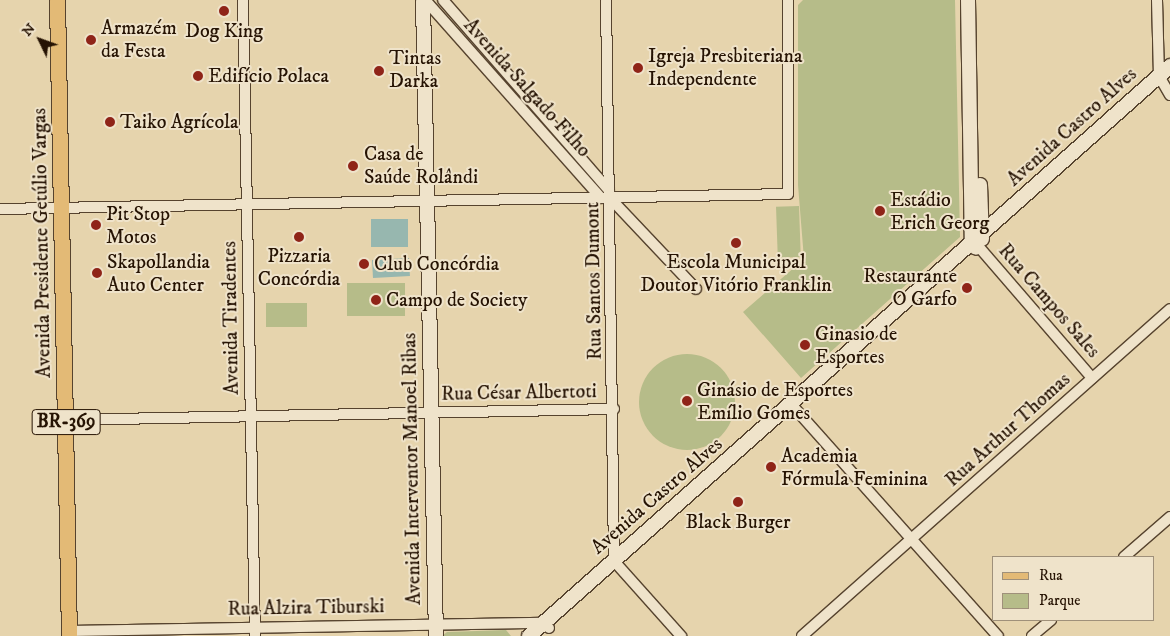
<!DOCTYPE html>
<html>
<head>
<meta charset="utf-8">
<style>
	body { margin:0 }
	#map { position:relative; width:1170px; height:636px; overflow:hidden; background:#e6d4ad; font-family:"IM FELL DW Pica",serif }
	div>[style] { position:absolute }
	.green>* { inset:0; background:#b6bc89; transform-origin:0 0 }
	.round { border-radius:50% }
	.water>* { inset:0; background:#97b7af; transform-origin:0 0 }
	.roads { filter:drop-shadow(1px 0 #56432e) drop-shadow(-1px 0 #56432e) drop-shadow(0 1px #56432e) drop-shadow(0 -1px #56432e) }
	.street>* { height:10px; margin:-5px; padding:0 5px; transform-origin:5px; border-radius:5px; background:#efe3ca }
	.secondary>* { height:14px; margin:-7px; padding:0 7px; transform-origin:7px; border-radius:7px; background:#efe3ca }
	.primary>* { height:15px; margin:-7.5px; padding:0 7.5px; transform-origin:7.5px; border-radius:7.5px; background:#e3ba76 }
	.dots>* { width:14px; height:14px; translate:-50% -50%; box-sizing:border-box; border:2px solid #efe3ca; border-radius:50% }
	span { translate:-50% -50%; white-space:nowrap; text-align:center; line-height:1.15; -webkit-text-stroke:4px #efe3ca; paint-order:stroke }
	.shield-label span { padding:1px 4px; background:#efe3ca; border:1px solid; border-radius:4px; -webkit-text-stroke-width:0 }
	.shield-label { font-size:19px; color:#261303; font-weight:700 }
	.poi-label { font-size:20px; color:#261303 }
	.left { translate:0 -50%; text-align:left }
	.right { translate:-100% -50%; text-align:right }
	.street-label { font-size:20px; color:#261303 }
	.legend { position:absolute; left:992px; top:556px; width:162px; height:65px; box-sizing:border-box; background:#efe3ca; border:1px solid #9f907a; margin:0; padding:6px 9px; list-style:none; font-size:15px; color:#261303 }
	.legend li { display:flex; align-items:center; gap:10px; height:25px }
	.legend b { width:25px; border:1px solid #9f907a }
	.north { position:absolute; left:15px; top:15px; width:50px; height:50px; -webkit-text-stroke:4px #efe3ca; paint-order:stroke; rotate:312deg; font-size:14px; font-weight:700; line-height:20px; text-align:center; color:#261303 }
	.north::after { content:''; display:block; margin:auto; width:18px; height:22px; background:#261303; clip-path:polygon(50% 0,100% 100%,50% 72%,0 100%) }
</style>
</head>
<body>
<div id="map">
	<div class="green">
		<div style="clip-path:polygon(803px 0,955px 0,960px 237px,801px 378px,743px 312px,804px 259px,798px 185px,798px 5px)"></div>
		<div style="left:799px;top:206px;width:51px;height:23px;rotate:88deg"></div>
		<div style="left:405px;top:283px;width:33px;height:58px;rotate:90deg"></div>
		<div style="left:266px;top:303px;width:41px;height:24px"></div>
		<div class="round" style="left:639px;top:354px;width:96px;height:96px"></div>
		<div style="clip-path:polygon(506px 630px,511px 636px,442px 636px,447px 632px)"></div>
	</div>
	<div class="water">
		<div style="left:371px;top:219px;width:37px;height:28px"></div>
		<div style="left:409px;top:258px;width:18px;height:37px;rotate:87deg"></div>
	</div>
	<div class="roads">
		<div class="street">
			<div style="left:243px;top:0;width:636px;rotate:88.92deg"></div>
			<div style="left:443px;top:0;width:252px;rotate:48.9deg"></div>
			<div style="left:606px;top:0;width:561px;rotate:89.18deg"></div>
			<div style="left:614px;top:561px;width:101px;rotate:48.2deg"></div>
			<div style="left:1157px;top:0;width:76px;rotate:88.5deg"></div>
			<div style="left:1159px;top:76px;width:22px;rotate:60deg"></div>
			<div style="left:427px;top:2px;width:262px;rotate:48.4deg"></div>
			<div style="left:610px;top:198px;width:125px;rotate:46.6deg"></div>
			<div style="left:0;top:209px;width:788px;rotate:-1.09deg"></div>
			<div style="left:788px;top:194px;width:194px;rotate:-90deg"></div>
			<div style="left:979px;top:247px;width:173px;rotate:49.2deg"></div>
			<div style="left:791px;top:404px;width:311px;rotate:48.3deg"></div>
			<div style="left:65px;top:420px;width:549px;rotate:-1.15deg"></div>
			<div style="left:1124px;top:557px;width:61px;rotate:-41deg"></div>
			<div style="left:69px;top:631px;width:475px;rotate:-1deg"></div>
			<div style="left:544px;top:623px;width:7px;rotate:45deg"></div>
			<div style="left:802px;top:636px;width:492px;rotate:-41.6deg"></div>
			<div style="left:1032px;top:636px;width:25px;rotate:-40deg"></div>
		</div>
		<div class="secondary">
			<div style="left:968px;top:0;width:243px;rotate:89.1deg"></div>
			<div style="left:972px;top:243px;width:6px;rotate:51deg"></div>
			<div style="left:423px;top:1px;width:635px;rotate:88.83deg"></div>
			<div style="left:980px;top:185px;width:54px;rotate:87.9deg"></div>
			<div style="left:529px;top:636px;width:858px;rotate:-41.64deg"></div>
		</div>
		<div class="primary">
			<div style="left:57px;top:0;width:636px;rotate:88.92deg"></div>
		</div>
	</div>
	<div class="dots">
		<div style="left:224px;top:11px;background:#8f2418"></div>
		<div style="left:91px;top:40px;background:#8f2418"></div>
		<div style="left:638px;top:68px;background:#8f2418"></div>
		<div style="left:379px;top:71px;background:#8f2418"></div>
		<div style="left:198px;top:76px;background:#8f2418"></div>
		<div style="left:110px;top:122px;background:#8f2418"></div>
		<div style="left:353px;top:166px;background:#8f2418"></div>
		<div style="left:880px;top:211px;background:#8f2418"></div>
		<div style="left:96px;top:225px;background:#8f2418"></div>
		<div style="left:299px;top:237px;background:#8f2418"></div>
		<div style="left:736px;top:243px;background:#8f2418"></div>
		<div style="left:364px;top:264px;background:#8f2418"></div>
		<div style="left:97px;top:273px;background:#8f2418"></div>
		<div style="left:967px;top:288px;background:#8f2418"></div>
		<div style="left:376px;top:300px;background:#8f2418"></div>
		<div style="left:805px;top:345px;background:#8f2418"></div>
		<div style="left:687px;top:401px;background:#8f2418"></div>
		<div style="left:771px;top:467px;background:#8f2418"></div>
		<div style="left:738px;top:502px;background:#8f2418"></div>
	</div>
	<div class="shield-label">
		<span style="left:66px;top:422px">BR-369</span>
	</div>
	<div class="poi-label">
		<span class="left" style="left:101px;top:40px">Armazém<br>da Festa</span>
		<span style="left:224px;top:31px">Dog King</span>
		<span class="left" style="left:648px;top:68px">Igreja Presbiteriana<br>Independente</span>
		<span class="left" style="left:389px;top:70px">Tintas<br>Darka</span>
		<span class="left" style="left:208px;top:76px">Edifício Polaca</span>
		<span class="left" style="left:120px;top:122px">Taiko Agrícola</span>
		<span class="left" style="left:364px;top:166px">Casa de<br>Saúde Rolândi</span>
		<span class="left" style="left:890px;top:212px">Estádio<br>Erich Georg</span>
		<span class="left" style="left:106px;top:226px">Pit Stop<br>Motos</span>
		<span style="left:299px;top:268px">Pizzaria<br>Concórdia</span>
		<span class="left" style="left:107px;top:274px">Skapollandia<br>Auto Center</span>
		<span style="left:736px;top:274px">Escola Municipal<br>Doutor Vitório Franklin</span>
		<span class="left" style="left:374px;top:264px">Club Concórdia</span>
		<span class="right" style="left:957px;top:288px">Restaurante<br>O Garfo</span>
		<span class="left" style="left:386px;top:300px">Campo de Society</span>
		<span class="left" style="left:815px;top:346px">Ginasio de<br>Esportes</span>
		<span class="left" style="left:697px;top:402px">Ginásio de Esportes<br>Emílio Gomes</span>
		<span class="left" style="left:781px;top:468px">Academia<br>Fórmula Feminina</span>
		<span style="left:738px;top:522px">Black Burger</span>
	</div>
	<div class="street-label">
		<span style="left:527px;top:88px;rotate:48deg">Avenida Salgado Filho</span>
		<span style="left:1072px;top:127px;rotate:-42deg">Avenida Castro Alves</span>
		<span style="left:42px;top:243px;rotate:-91deg">Avenida Presidente Getúlio Vargas</span>
		<span style="left:594px;top:281px;rotate:-91deg">Rua Santos Dumont</span>
		<span style="left:1049px;top:301px;rotate:49deg">Rua Campos Sales</span>
		<span style="left:231px;top:318px;rotate:-91deg">Avenida Tiradentes</span>
		<span style="left:519px;top:393px;rotate:-1deg">Rua César Albertoti</span>
		<span style="left:1008px;top:430px;rotate:-42deg">Rua Arthur Thomas</span>
		<span style="left:412px;top:469px;rotate:-91deg">Avenida Interventor Manoel Ribas</span>
		<span style="left:657px;top:496px;rotate:-41deg">Avenida Castro Alves</span>
		<span style="left:306px;top:608px;rotate:-1deg">Rua Alzira Tiburski</span>
	</div>
	<ul class="legend">
	<li><b style="height:6px;background:#e3ba76"></b>Rua</li>
	<li><b style="height:14px;background:#b6bc89"></b>Parque</li>
	</ul>
	<div class="north">N</div>
</div>
</body>
</html>
